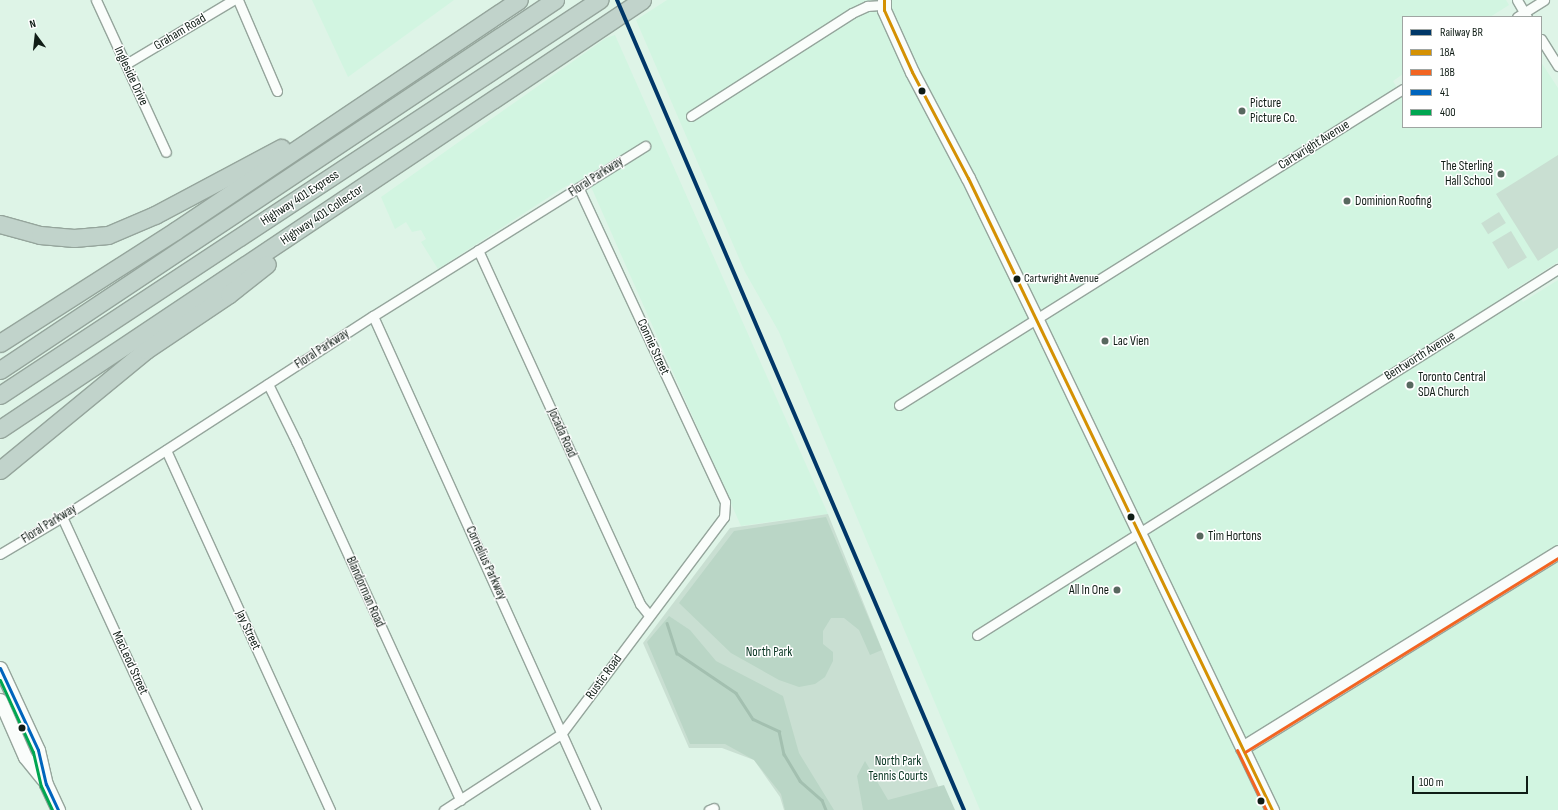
<!DOCTYPE html>
<html>
<head>
<meta charset="utf-8">
<style>
	body { margin:0 }
	#map { position:relative; width:1558px; height:810px; overflow:hidden; background:#def4e7; font-family:"Sofia Sans Condensed",sans-serif }
	div>[style] { position:absolute }
	.built>* { inset:0; background:#d2f5e1 }
	.green>* { inset:0; background:#c9dfd2; transform-origin:0 0 }
	.forest>* { inset:0; background:#bad6c6 }
	.stream>* { height:2.5px; margin:-1.25px; padding:0 1.25px; transform-origin:1.25px; border-radius:1.25px; background:#a3c0b0 }
	.roads { filter:drop-shadow(1px 0 #95a59c) drop-shadow(-1px 0 #95a59c) drop-shadow(0 1px #95a59c) drop-shadow(0 -1px #95a59c) }
	.street>* { height:9px; margin:-4.5px; padding:0 4.5px; transform-origin:4.5px; border-radius:4.5px; background:#fafdfb }
	.secondary>* { height:13px; margin:-6.5px; padding:0 6.5px; transform-origin:6.5px; border-radius:6.5px; background:#fafdfb }
	.highway>* { height:17px; margin:-8.5px; padding:0 8.5px; transform-origin:8.5px; border-radius:8.5px; background:#c1d3cb }
	.bus-1>* { height:3px; margin:-1.5px; padding:0 1.5px; transform-origin:1.5px; border-radius:1.5px; background:#d49103 }
	.bus-2>* { height:3px; margin:-1.5px; padding:0 1.5px; transform-origin:1.5px; border-radius:1.5px; background:#f26522 }
	.bus-3>* { height:3px; margin:-1.5px; padding:0 1.5px; transform-origin:1.5px; border-radius:1.5px; background:#0065bd }
	.bus-4>* { height:3px; margin:-1.5px; padding:0 1.5px; transform-origin:1.5px; border-radius:1.5px; background:#00a651 }
	.rail-1>* { height:4px; margin:-2px; padding:0 2px; transform-origin:2px; border-radius:2px; background:#003768 }
	.dots>* { width:11px; height:11px; translate:-50% -50%; box-sizing:border-box; border:2px solid #fff; border-radius:50% }
	span { translate:-50% -50%; white-space:nowrap; text-align:center; line-height:1.15; -webkit-text-stroke:3px #fff; paint-order:stroke }
	.bus-label { font-size:12px; color:#101d16 }
	.left { translate:0 -50%; text-align:left }
	.street-label { font-size:13px; color:#101d16 }
	.poi-label { font-size:13px; color:#101d16 }
	.right { translate:-100% -50%; text-align:right }
	.park-label { font-size:13px; color:#083522 }
	.legend { position:absolute; left:1402px; top:16px; width:140px; height:112px; box-sizing:border-box; background:#fff; border:1px solid #9fa5a2; margin:0; padding:5px 7px; list-style:none; font-size:12px; color:#101d16 }
	.legend li { display:flex; align-items:center; gap:8px; height:20px }
	.legend b { width:20px; border:1px solid #9fa5a2 }
	.north { position:absolute; left:16px; top:16px; width:40px; height:40px; -webkit-text-stroke:3px #fff; paint-order:stroke; rotate:345deg; font-size:11px; font-weight:700; line-height:16px; text-align:center; color:#101d16 }
	.north::after { content:''; display:block; margin:auto; width:14px; height:18px; background:#101d16; clip-path:polygon(50% 0,100% 100%,50% 72%,0 100%) }
	.scale { position:absolute; left:1412px; top:776px; width:116px; height:18px; box-sizing:border-box; border:2px solid #101d16; border-top:0; padding-left:5px; font-size:12px; line-height:14px; white-space:nowrap; color:#101d16; -webkit-text-stroke:3px #fff; paint-order:stroke }
</style>
</head>
<body>
<div id="map">
	<div class="built">
		<div style="clip-path:polygon(312px 0,454px 0,348px 77px)"></div>
		<div style="clip-path:polygon(667px 0,1506px 0,1509px 5px,1490px 17px,1403px 17px,1403px 74px,1393px 81px,1403px 98px,1403px 127px,1541px 127px,1541px 62px,1558px 88px,1558px 262px,1515px 289px,1523px 302px,1558px 280px,1558px 810px,980px 810px,779px 332px,745px 272px,636px 20px)"></div>
		<div style="clip-path:polygon(615px 35px,828px 514px,741px 526px,592px 189px,583px 181px,566px 186px,438px 269px,421px 242px,426px 239px,421px 230px,412px 232px,406px 222px,395px 229px,381px 197px,606px 38px)"></div>
	</div>
	<div class="green">
		<div style="clip-path:polygon(1558px 155px,1558px 248px,1538px 261px,1496px 194px)"></div>
		<div style="left:1499px;top:212px;width:13px;height:21px;rotate:58deg"></div>
		<div style="left:1511px;top:231px;width:31px;height:22px;rotate:59deg"></div>
		<div style="clip-path:polygon(828px 514px,899px 692px,948px 810px,784px 810px,780px 797px,754px 760px,722px 748px,689px 748px,643px 643px,730px 528px)"></div>
	</div>
	<div class="forest">
		<div style="clip-path:polygon(826px 517px,882px 650px,870px 655px,859px 630px,844px 618px,831px 618px,823px 631px,823px 644px,833px 652px,833px 661px,825px 677px,815px 684px,799px 687px,779px 680px,731px 653px,679px 603px,734px 531px)"></div>
		<div style="clip-path:polygon(669px 616px,690px 630px,716px 661px,783px 696px,799px 753px,834px 810px,785px 810px,781px 794px,754px 760px,725px 744px,690px 744px,647px 642px)"></div>
		<div style="clip-path:polygon(865px 761px,888px 800px,944px 785px,955px 810px,863px 810px,857px 776px)"></div>
	</div>
	<div class="stream">
		<div style="left:667px;top:623px;width:32px;rotate:72deg"></div>
		<div style="left:677px;top:653px;width:71px;rotate:34.1deg"></div>
		<div style="left:736px;top:693px;width:31px;rotate:57deg"></div>
		<div style="left:753px;top:719px;width:29px;rotate:25deg"></div>
		<div style="left:779px;top:731px;width:24px;rotate:78deg"></div>
		<div style="left:784px;top:754px;width:31px;rotate:59deg"></div>
		<div style="left:800px;top:781px;width:29px;rotate:41deg"></div>
		<div style="left:822px;top:800px;width:11px;rotate:68deg"></div>
	</div>
	<div class="roads">
		<div class="street">
			<div style="left:96px;top:0;width:167px;rotate:65.3deg"></div>
			<div style="left:238px;top:0;width:99px;rotate:66.8deg"></div>
			<div style="left:1517px;top:0;width:20px;rotate:60deg"></div>
			<div style="left:1517px;top:17px;width:32px;rotate:-32deg"></div>
			<div style="left:1541px;top:39px;width:32px;rotate:58deg"></div>
			<div style="left:126px;top:64px;width:125px;rotate:-30.9deg"></div>
			<div style="left:691px;top:116px;width:191px;rotate:-32.6deg"></div>
			<div style="left:852px;top:13px;width:17px;rotate:-25deg"></div>
			<div style="left:867px;top:6px;width:16px;rotate:-4deg"></div>
			<div style="left:478px;top:250px;width:389px;rotate:65.4deg"></div>
			<div style="left:640px;top:604px;width:14px;rotate:51deg"></div>
			<div style="left:373px;top:316px;width:542px;rotate:65.7deg"></div>
			<div style="left:268px;top:384px;width:64px;rotate:63.8deg"></div>
			<div style="left:296px;top:441px;width:395px;rotate:65.4deg"></div>
			<div style="left:899px;top:405px;width:595px;rotate:-32.09deg"></div>
			<div style="left:166px;top:450px;width:396px;rotate:65.5deg"></div>
			<div style="left:62px;top:517px;width:323px;rotate:65.3deg"></div>
			<div style="left:0;top:554px;width:72px;rotate:-30.8deg"></div>
			<div style="left:62px;top:517px;width:370px;rotate:-32.9deg"></div>
			<div style="left:373px;top:316px;width:321px;rotate:-32deg"></div>
			<div style="left:977px;top:635px;width:687px;rotate:-32.21deg"></div>
			<div style="left:444px;top:810px;width:140px;rotate:-33deg"></div>
			<div style="left:561px;top:734px;width:271px;rotate:-53.1deg"></div>
			<div style="left:724px;top:517px;width:15px;rotate:-86deg"></div>
			<div style="left:725px;top:502px;width:345px;rotate:-115deg"></div>
			<div style="left:709px;top:810px;width:5px;rotate:-22deg"></div>
		</div>
		<div class="secondary">
			<div style="left:884px;top:0;width:10px;rotate:90deg"></div>
			<div style="left:884px;top:10px;width:68px;rotate:65.7deg"></div>
			<div style="left:912px;top:72px;width:120px;rotate:62.2deg"></div>
			<div style="left:968px;top:178px;width:156px;rotate:64.1deg"></div>
			<div style="left:1036px;top:318px;width:546px;rotate:64.37deg"></div>
			<div style="left:0;top:668px;width:90px;rotate:65.1deg"></div>
			<div style="left:38px;top:750px;width:35px;rotate:77deg"></div>
			<div style="left:46px;top:784px;width:29px;rotate:65deg"></div>
			<div style="left:0;top:700px;width:62px;rotate:66.3deg"></div>
			<div style="left:25px;top:757px;width:28px;rotate:51deg"></div>
			<div style="left:1242px;top:748px;width:372px;rotate:-31.8deg"></div>
		</div>
		<div class="highway">
			<div style="left:0;top:224px;width:41px;rotate:15.4deg"></div>
			<div style="left:40px;top:235px;width:34px;rotate:5deg"></div>
			<div style="left:74px;top:238px;width:34px;rotate:-5deg"></div>
			<div style="left:108px;top:235px;width:51px;rotate:-23.1deg"></div>
			<div style="left:155px;top:215px;width:143px;rotate:-28deg"></div>
			<div style="left:0;top:343px;width:208px;rotate:-32.6deg"></div>
			<div style="left:175px;top:231px;width:414px;rotate:-33.9deg"></div>
			<div style="left:0;top:370px;width:667px;rotate:-33.69deg"></div>
			<div style="left:0;top:395px;width:718px;rotate:-33.4deg"></div>
			<div style="left:0;top:429px;width:772px;rotate:-33.75deg"></div>
			<div style="left:0;top:470px;width:189px;rotate:-39.4deg"></div>
			<div style="left:146px;top:350px;width:100px;rotate:-34deg"></div>
			<div style="left:229px;top:294px;width:48px;rotate:-38.3deg"></div>
		</div>
	</div>
	<div class="bus-1">
		<div style="left:884px;top:0;width:10px;rotate:90deg"></div>
		<div style="left:884px;top:10px;width:68px;rotate:65.7deg"></div>
		<div style="left:912px;top:72px;width:120px;rotate:62.2deg"></div>
		<div style="left:968px;top:178px;width:701px;rotate:64.31deg"></div>
	</div>
	<div class="bus-2">
		<div style="left:1237px;top:750px;width:67px;rotate:64.2deg"></div>
		<div style="left:1245px;top:752px;width:368px;rotate:-31.8deg"></div>
	</div>
	<div class="bus-3">
		<div style="left:0;top:668px;width:90px;rotate:65.1deg"></div>
		<div style="left:38px;top:750px;width:35px;rotate:77deg"></div>
		<div style="left:46px;top:784px;width:29px;rotate:65deg"></div>
	</div>
	<div class="bus-4">
		<div style="left:0;top:680px;width:79px;rotate:65.4deg"></div>
		<div style="left:33px;top:752px;width:35px;rotate:77deg"></div>
		<div style="left:41px;top:786px;width:26px;rotate:65deg"></div>
	</div>
	<div class="rail-1">
		<div style="left:617px;top:0;width:881px;rotate:66.81deg"></div>
	</div>
	<div class="dots">
		<div style="left:922px;top:91px;background:#101d16"></div>
		<div style="left:1242px;top:111px;background:#58685f"></div>
		<div style="left:1501px;top:174px;background:#58685f"></div>
		<div style="left:1347px;top:201px;background:#58685f"></div>
		<div style="left:1017px;top:279px;background:#101d16"></div>
		<div style="left:1105px;top:341px;background:#58685f"></div>
		<div style="left:1410px;top:385px;background:#58685f"></div>
		<div style="left:1131px;top:517px;background:#101d16"></div>
		<div style="left:1200px;top:536px;background:#58685f"></div>
		<div style="left:1117px;top:590px;background:#58685f"></div>
		<div style="left:22px;top:728px;background:#101d16"></div>
		<div style="left:1261px;top:801px;background:#101d16"></div>
	</div>
	<div class="bus-label">
		<span class="left" style="left:1024px;top:279px">Cartwright Avenue</span>
	</div>
	<div class="street-label">
		<span style="left:180px;top:32px;rotate:-31deg">Graham Road</span>
		<span style="left:131px;top:76px;rotate:65deg">Ingleside Drive</span>
		<span style="left:1314px;top:145px;rotate:-32deg">Cartwright Avenue</span>
		<span style="left:596px;top:177px;rotate:-33deg">Floral Parkway</span>
		<span style="left:300px;top:198px;rotate:-33deg">Highway 401 Express</span>
		<span style="left:322px;top:215px;rotate:-34deg">Highway 401 Collector</span>
		<span style="left:653px;top:347px;rotate:65deg">Connie Street</span>
		<span style="left:322px;top:349px;rotate:-33deg">Floral Parkway</span>
		<span style="left:1420px;top:356px;rotate:-32deg">Bentworth Avenue</span>
		<span style="left:562px;top:433px;rotate:66deg">Jocada Road</span>
		<span style="left:49px;top:524px;rotate:-32deg">Floral Parkway</span>
		<span style="left:486px;top:563px;rotate:65deg">Cornelius Parkway</span>
		<span style="left:365px;top:592px;rotate:66deg">Blandorman Road</span>
		<span style="left:248px;top:630px;rotate:65deg">Jay Street</span>
		<span style="left:130px;top:663px;rotate:65deg">MacLeod Street</span>
		<span style="left:604px;top:677px;rotate:-54deg">Rustic Road</span>
	</div>
	<div class="poi-label">
		<span class="left" style="left:1250px;top:111px">Picture<br>Picture Co.</span>
		<span class="right" style="left:1493px;top:174px">The Sterling<br>Hall School</span>
		<span class="left" style="left:1355px;top:201px">Dominion Roofing</span>
		<span class="left" style="left:1113px;top:341px">Lac Vien</span>
		<span class="left" style="left:1418px;top:385px">Toronto Central<br>SDA Church</span>
		<span class="left" style="left:1208px;top:536px">Tim Hortons</span>
		<span class="right" style="left:1109px;top:590px">All In One</span>
	</div>
	<div class="park-label">
		<span style="left:769px;top:652px">North Park</span>
		<span style="left:898px;top:769px">North Park<br>Tennis Courts</span>
	</div>
	<ul class="legend">
	<li><b style="height:5px;background:#003768"></b>Railway BR</li>
	<li><b style="height:5px;background:#d49103"></b>18A</li>
	<li><b style="height:5px;background:#f26522"></b>18B</li>
	<li><b style="height:5px;background:#0065bd"></b>41</li>
	<li><b style="height:5px;background:#00a651"></b>400</li>
	</ul>
	<div class="north">N</div>
	<div class="scale">100 m</div>
</div>
</body>
</html>
